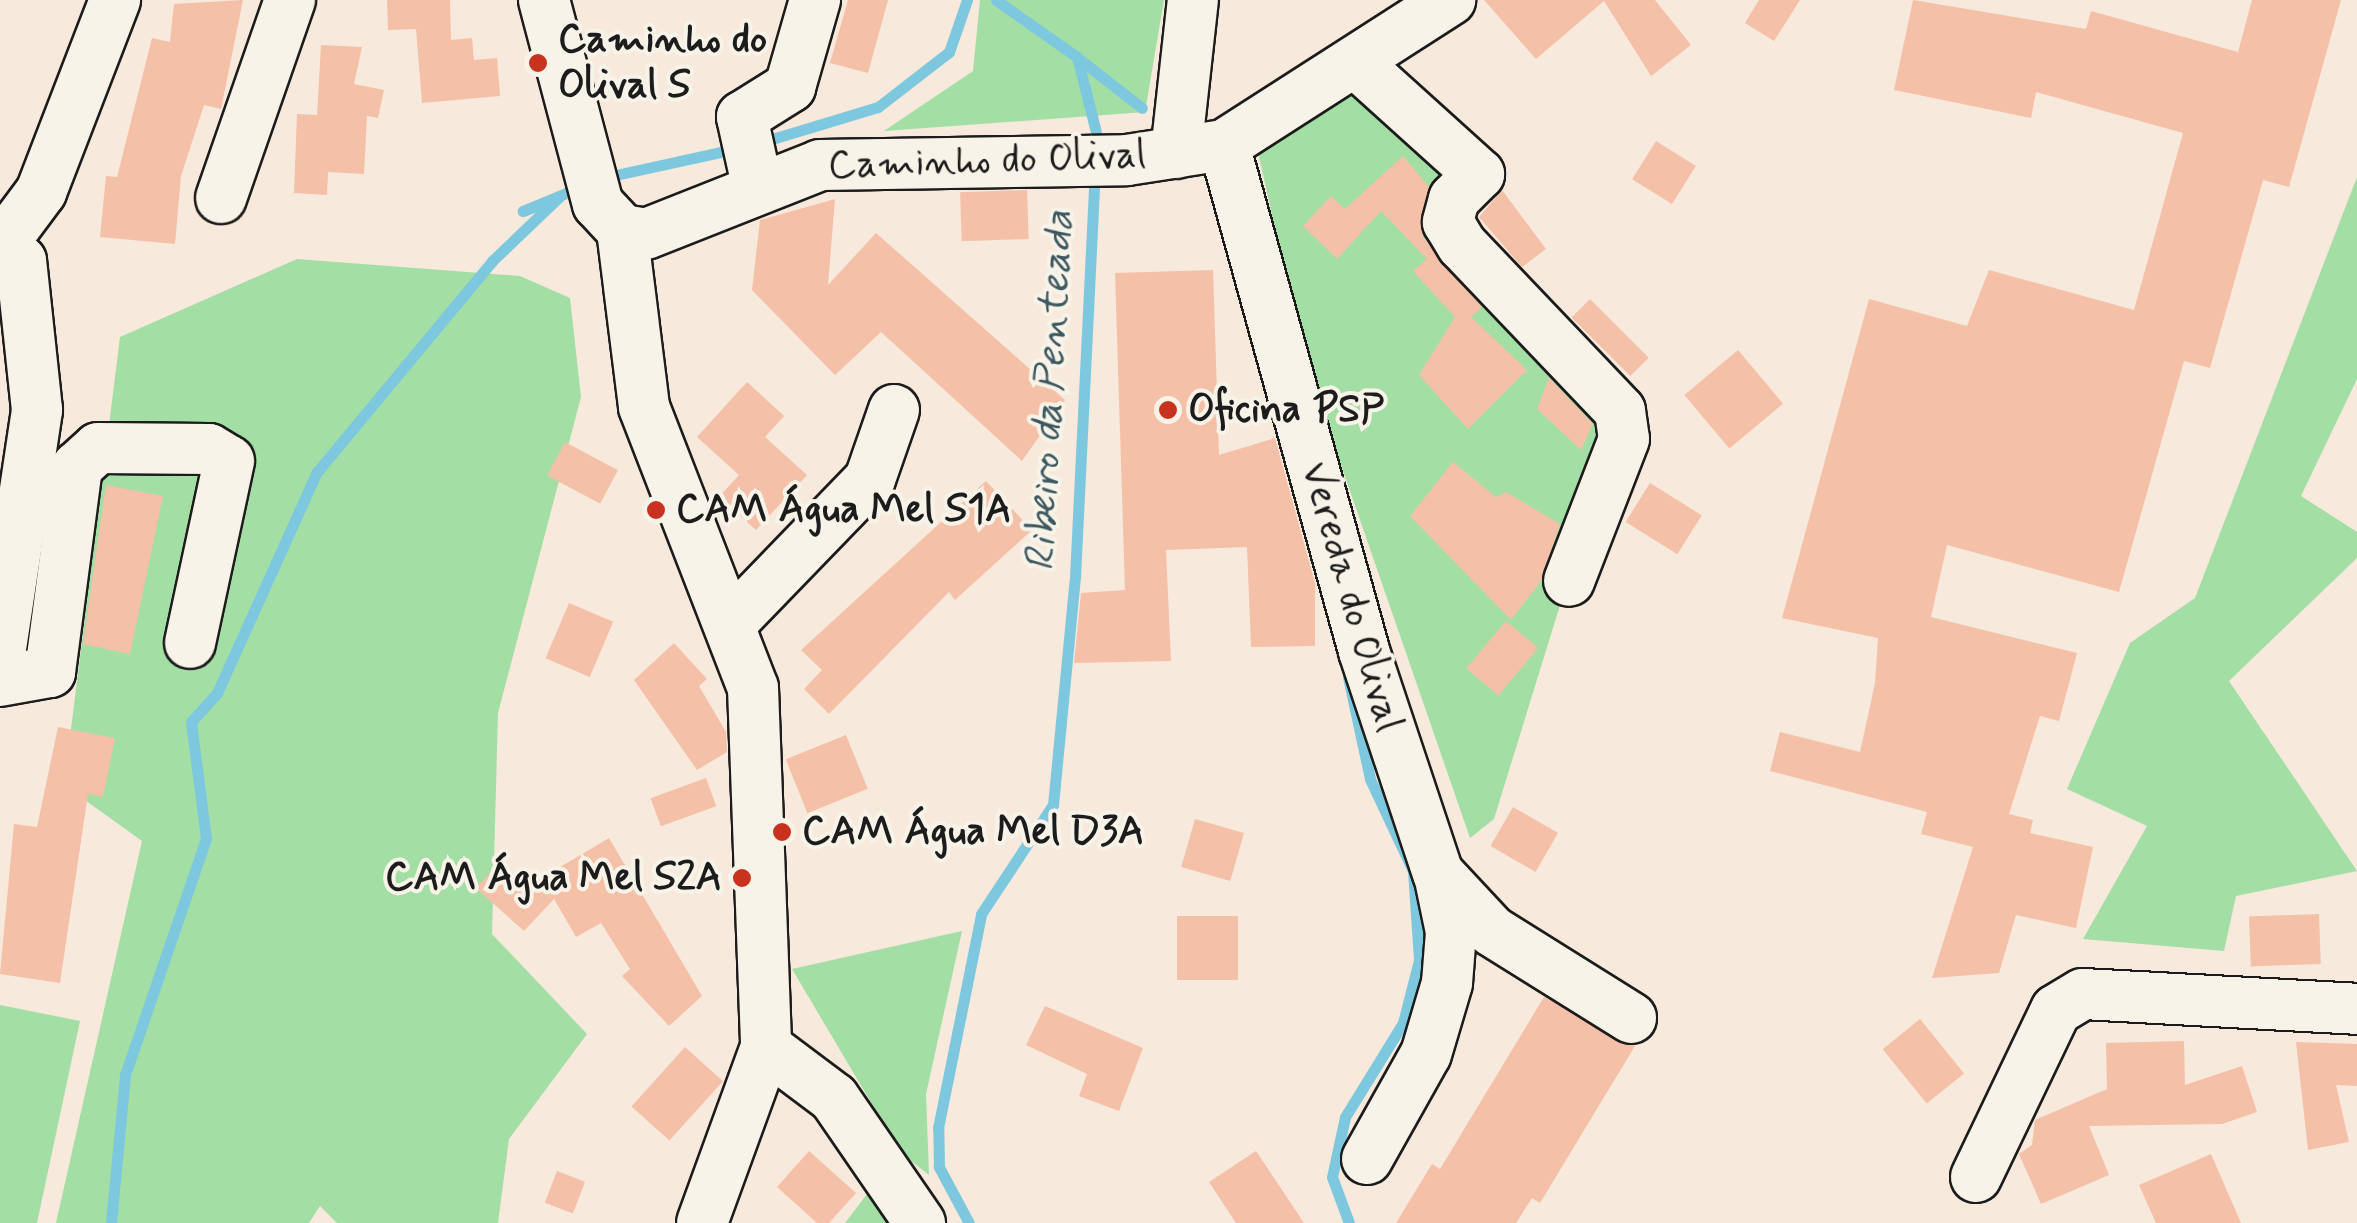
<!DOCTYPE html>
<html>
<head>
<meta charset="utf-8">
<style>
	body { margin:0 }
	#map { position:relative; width:2357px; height:1223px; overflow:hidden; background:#f7e9db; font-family:Mynerve,sans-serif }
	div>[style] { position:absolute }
	.green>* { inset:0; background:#a3dfa5 }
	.stream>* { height:11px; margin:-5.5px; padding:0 5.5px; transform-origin:5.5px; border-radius:5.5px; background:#7ec8df }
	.building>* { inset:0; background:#f5c0a8; transform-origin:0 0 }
	.roads { filter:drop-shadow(2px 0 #1c1c1c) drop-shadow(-2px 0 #1c1c1c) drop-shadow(0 2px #1c1c1c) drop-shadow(0 -2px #1c1c1c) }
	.minor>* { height:50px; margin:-25px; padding:0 25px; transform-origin:25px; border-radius:25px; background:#f7f3e8 }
	.dots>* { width:28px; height:28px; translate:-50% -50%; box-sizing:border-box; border:5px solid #f7f3e8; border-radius:50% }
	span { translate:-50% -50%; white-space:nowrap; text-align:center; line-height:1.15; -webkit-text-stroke:8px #f7f3e8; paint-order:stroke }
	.poi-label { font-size:40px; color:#1c1c1c; font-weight:700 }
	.left { translate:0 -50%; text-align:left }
	.right { translate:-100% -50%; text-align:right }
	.street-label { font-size:40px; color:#1c1c1c }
	.water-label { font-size:42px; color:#3e5860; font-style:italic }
</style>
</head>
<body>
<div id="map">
	<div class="green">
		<div style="clip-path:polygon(980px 0,1164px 0,1145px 112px,884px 131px,973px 71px)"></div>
		<div style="clip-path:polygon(1356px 63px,1479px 174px,1454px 199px,1620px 411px,1494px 819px,1470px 838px,1304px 358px,1258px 152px)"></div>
		<div style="clip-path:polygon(2357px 177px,2357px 379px,2301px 496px,2357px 532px,2357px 558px,2229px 681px,2357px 871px,2236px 896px,2224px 951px,2083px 939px,2147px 826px,2067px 789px,2130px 643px,2195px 598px)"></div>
		<div style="clip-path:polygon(297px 259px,520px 276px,570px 298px,581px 397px,498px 713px,492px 934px,587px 1034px,509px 1139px,498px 1223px,337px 1223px,320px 1206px,309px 1223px,56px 1223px,142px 841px,64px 785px,120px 337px)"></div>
		<div style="clip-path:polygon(962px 931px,926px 1094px,929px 1175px,901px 1153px,792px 969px)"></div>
		<div style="clip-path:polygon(0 1005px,80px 1021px,37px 1223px,0 1223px)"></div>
		<div style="clip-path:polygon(867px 1194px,889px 1223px,845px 1223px)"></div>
	</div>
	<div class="stream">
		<div style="left:996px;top:0;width:99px;rotate:35.1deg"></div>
		<div style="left:1077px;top:57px;width:77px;rotate:75.8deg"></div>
		<div style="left:1078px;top:58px;width:81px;rotate:38deg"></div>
		<div style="left:762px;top:142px;width:121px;rotate:-16.8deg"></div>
		<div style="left:878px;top:107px;width:90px;rotate:-37.8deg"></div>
		<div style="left:949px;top:52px;width:55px;rotate:-70.9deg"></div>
		<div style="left:602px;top:178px;width:135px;rotate:-12.4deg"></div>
		<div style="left:1348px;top:677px;width:104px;rotate:77.8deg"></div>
		<div style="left:1370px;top:779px;width:102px;rotate:64.9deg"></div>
		<div style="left:1413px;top:871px;width:89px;rotate:86.1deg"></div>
		<div style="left:1419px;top:960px;width:65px;rotate:104.3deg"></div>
		<div style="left:1403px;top:1023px;width:110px;rotate:121.7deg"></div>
		<div style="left:1345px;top:1117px;width:61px;rotate:102.2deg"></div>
		<div style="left:1332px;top:1177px;width:49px;rotate:69.7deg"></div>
		<div style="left:111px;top:1223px;width:149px;rotate:-84.6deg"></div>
		<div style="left:125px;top:1075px;width:250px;rotate:-71.1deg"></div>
		<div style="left:206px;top:838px;width:117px;rotate:-97.4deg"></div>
		<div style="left:191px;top:722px;width:39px;rotate:-48deg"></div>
		<div style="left:217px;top:693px;width:243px;rotate:-65.7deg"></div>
		<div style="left:317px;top:472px;width:274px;rotate:-50.3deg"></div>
		<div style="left:492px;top:261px;width:93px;rotate:-43.7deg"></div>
		<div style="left:559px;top:197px;width:39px;rotate:159deg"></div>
		<div style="left:523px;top:211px;width:62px;rotate:-22.8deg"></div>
		<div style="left:969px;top:1223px;width:64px;rotate:-118.2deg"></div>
		<div style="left:939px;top:1167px;width:39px;rotate:-91deg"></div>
		<div style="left:938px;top:1128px;width:218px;rotate:-78.6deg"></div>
		<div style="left:981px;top:914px;width:131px;rotate:-56.6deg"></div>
		<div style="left:1053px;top:805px;width:229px;rotate:-84.5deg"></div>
		<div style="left:1075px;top:577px;width:389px;rotate:-87.2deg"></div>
	</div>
	<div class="building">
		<div style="clip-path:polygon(243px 0,221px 109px,204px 105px,181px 176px,175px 244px,100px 237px,106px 176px,117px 177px,152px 38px,170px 42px,174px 4px)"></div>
		<div style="clip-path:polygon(387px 0,450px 0,451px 40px,472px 38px,474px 60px,497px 58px,500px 96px,422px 103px,416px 29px,388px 30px)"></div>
		<div style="clip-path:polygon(848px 0,888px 0,868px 73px,830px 63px)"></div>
		<div style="clip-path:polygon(1484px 0,1655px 0,1691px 45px,1651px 76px,1604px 1px,1536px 59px)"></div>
		<div style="clip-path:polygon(1759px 0,1800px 0,1774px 41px,1745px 23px)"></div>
		<div style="clip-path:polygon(1913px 0,2086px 29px,2091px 11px,2238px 52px,2252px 0,2341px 0,2289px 187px,2263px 180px,2210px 368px,2184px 361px,2119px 592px,1947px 545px,1931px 617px,2077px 653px,2059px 721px,2040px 716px,2009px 814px,2033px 820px,2030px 833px,2093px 847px,2076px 928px,2016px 915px,1999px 973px,1932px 978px,1973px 847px,1921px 834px,1927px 812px,1770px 771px,1780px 732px,1860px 752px,1875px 683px,1878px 638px,1782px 618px,1869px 299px,1967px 326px,1989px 270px,2134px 310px,2183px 133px,2036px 92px,2031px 118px,1894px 90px)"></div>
		<div style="clip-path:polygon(321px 45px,362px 47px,354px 84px,384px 90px,378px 118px,367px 116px,364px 174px,328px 172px,327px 195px,294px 193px,297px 114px,317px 115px)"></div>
		<div style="left:1656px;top:141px;width:47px;height:45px;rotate:32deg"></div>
		<div style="clip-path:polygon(1403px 156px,1429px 187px,1423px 237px,1482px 307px,1471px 317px,1527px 370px,1468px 429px,1419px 375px,1455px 317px,1413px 271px,1427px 259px,1381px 211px,1337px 259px,1303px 226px,1331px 196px,1345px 209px)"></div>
		<div style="left:1027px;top:190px;width:49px;height:67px;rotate:88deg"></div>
		<div style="clip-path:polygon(1502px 190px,1546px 249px,1522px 267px,1479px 217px)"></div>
		<div style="clip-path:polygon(835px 199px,828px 285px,876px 233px,1065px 400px,1022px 461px,881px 332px,835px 375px,752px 290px,760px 220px)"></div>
		<div style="clip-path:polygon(1213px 270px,1219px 455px,1275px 438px,1315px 583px,1315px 646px,1251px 647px,1247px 547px,1166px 550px,1171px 661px,1074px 663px,1081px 593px,1125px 590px,1115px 273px)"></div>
		<div style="left:1590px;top:299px;width:83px;height:26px;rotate:45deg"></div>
		<div style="left:1738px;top:350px;width:70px;height:70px;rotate:50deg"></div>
		<div style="clip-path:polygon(1549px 378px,1593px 424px,1581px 450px,1537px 409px)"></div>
		<div style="clip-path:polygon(747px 382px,784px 416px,765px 437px,807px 475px,756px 530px,719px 497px,739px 475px,697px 437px)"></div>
		<div style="left:565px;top:442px;width:60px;height:38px;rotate:28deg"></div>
		<div style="clip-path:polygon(1453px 462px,1496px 497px,1506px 492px,1560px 524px,1541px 581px,1511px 620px,1410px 516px)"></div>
		<div style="clip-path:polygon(986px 481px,1032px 530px,955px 600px,949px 592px,829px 714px,804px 689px,822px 670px,801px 650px)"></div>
		<div style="left:1650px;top:483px;width:61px;height:46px;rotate:32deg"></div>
		<div style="clip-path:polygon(106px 485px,163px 496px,130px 654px,83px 644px)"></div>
		<div style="left:569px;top:603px;width:48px;height:60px;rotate:23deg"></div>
		<div style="left:1506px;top:621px;width:42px;height:62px;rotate:40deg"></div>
		<div style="clip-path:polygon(674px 643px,707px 679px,699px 686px,726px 732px,727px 752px,697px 770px,634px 680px)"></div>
		<div style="clip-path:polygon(58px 727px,115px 738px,103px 797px,88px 794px,60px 983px,0 974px,14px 824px,37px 827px)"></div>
		<div style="left:846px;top:735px;width:58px;height:65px;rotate:68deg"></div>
		<div style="left:706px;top:778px;width:30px;height:59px;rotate:70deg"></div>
		<div style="left:1513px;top:807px;width:52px;height:45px;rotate:30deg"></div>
		<div style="left:1195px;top:819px;width:51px;height:50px;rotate:16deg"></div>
		<div style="clip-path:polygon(609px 838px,702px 996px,669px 1026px,622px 976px,630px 969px,601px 923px,576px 937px,554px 899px,524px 931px,476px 888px,497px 865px,523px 889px)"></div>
		<div style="left:2319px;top:914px;width:50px;height:70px;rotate:88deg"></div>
		<div style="left:1177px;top:916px;width:61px;height:64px"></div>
		<div style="clip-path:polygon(1544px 997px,1635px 1046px,1540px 1203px,1532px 1198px,1516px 1223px,1396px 1223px,1432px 1164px,1440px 1169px)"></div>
		<div style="clip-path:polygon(1045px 1006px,1143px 1048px,1119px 1111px,1079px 1096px,1087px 1074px,1026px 1045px)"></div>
		<div style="left:1920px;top:1019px;width:70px;height:48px;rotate:51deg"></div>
		<div style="clip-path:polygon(2184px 1041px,2185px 1085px,2242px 1066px,2257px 1112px,2222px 1124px,2089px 1126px,2109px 1175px,2041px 1204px,2019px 1154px,2032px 1145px,2035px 1120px,2107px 1089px,2106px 1043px)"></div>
		<div style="clip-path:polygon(2296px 1042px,2357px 1044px,2357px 1086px,2336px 1085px,2349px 1142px,2308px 1150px)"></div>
		<div style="left:685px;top:1047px;width:51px;height:80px;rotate:42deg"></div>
		<div style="clip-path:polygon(809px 1151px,856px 1193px,829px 1223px,817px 1223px,777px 1187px)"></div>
		<div style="clip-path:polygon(1256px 1151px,1304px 1223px,1236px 1223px,1209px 1182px)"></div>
		<div style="clip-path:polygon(2211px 1154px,2241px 1223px,2156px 1223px,2139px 1185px)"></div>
		<div style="left:557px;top:1171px;width:30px;height:34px;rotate:21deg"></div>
	</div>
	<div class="roads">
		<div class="minor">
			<div style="left:544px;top:0;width:211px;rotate:75.2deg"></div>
			<div style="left:598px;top:204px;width:35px;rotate:47deg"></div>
			<div style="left:622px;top:230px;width:24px;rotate:9deg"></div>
			<div style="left:646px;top:234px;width:187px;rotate:-21.6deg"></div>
			<div style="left:820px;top:165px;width:307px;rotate:-0.9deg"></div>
			<div style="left:1127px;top:160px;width:98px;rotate:-8.8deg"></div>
			<div style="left:1224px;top:145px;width:269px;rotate:-32.7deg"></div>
			<div style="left:1356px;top:63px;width:166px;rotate:42.1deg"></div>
			<div style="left:1479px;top:174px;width:35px;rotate:135deg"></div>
			<div style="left:1454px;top:199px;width:24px;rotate:105deg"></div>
			<div style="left:1448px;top:222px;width:27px;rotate:59deg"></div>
			<div style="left:1462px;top:245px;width:229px;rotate:46.4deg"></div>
			<div style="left:1620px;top:411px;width:28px;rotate:82deg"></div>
			<div style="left:1624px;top:439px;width:152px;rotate:111.2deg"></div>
			<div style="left:1224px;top:145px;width:525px;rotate:74.53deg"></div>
			<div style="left:1364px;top:651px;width:234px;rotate:71.6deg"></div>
			<div style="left:1438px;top:873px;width:79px;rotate:47deg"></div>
			<div style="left:1492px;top:931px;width:164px;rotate:32deg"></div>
			<div style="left:1176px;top:153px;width:154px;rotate:-83.7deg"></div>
			<div style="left:757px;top:185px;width:70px;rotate:-102.4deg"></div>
			<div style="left:742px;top:117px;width:57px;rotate:-32deg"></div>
			<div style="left:790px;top:87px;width:91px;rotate:-74deg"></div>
			<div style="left:221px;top:198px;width:210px;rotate:-70.8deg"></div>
			<div style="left:622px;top:230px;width:178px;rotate:82.9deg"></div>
			<div style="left:644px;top:407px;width:301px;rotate:68.8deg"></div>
			<div style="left:753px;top:688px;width:359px;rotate:87.9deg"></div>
			<div style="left:766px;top:1047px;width:187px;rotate:110deg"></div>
			<div style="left:0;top:247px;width:69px;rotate:-53.3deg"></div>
			<div style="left:41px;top:192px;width:206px;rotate:-68.9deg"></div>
			<div style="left:733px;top:621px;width:197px;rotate:-46deg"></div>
			<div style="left:870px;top:479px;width:73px;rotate:-70.8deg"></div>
			<div style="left:0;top:655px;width:248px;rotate:-81.4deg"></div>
			<div style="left:37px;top:410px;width:150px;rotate:-96.1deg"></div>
			<div style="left:21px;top:261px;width:25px;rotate:-146deg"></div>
			<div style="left:0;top:681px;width:51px;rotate:-10.2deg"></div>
			<div style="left:50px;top:672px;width:207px;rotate:-82.5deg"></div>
			<div style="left:77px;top:467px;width:28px;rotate:-42deg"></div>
			<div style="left:98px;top:448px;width:111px;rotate:0.5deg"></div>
			<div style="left:209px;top:449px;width:23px;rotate:31deg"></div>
			<div style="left:229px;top:461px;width:186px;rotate:102.1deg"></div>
			<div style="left:766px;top:1047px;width:85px;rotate:36.9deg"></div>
			<div style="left:834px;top:1098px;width:152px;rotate:55.5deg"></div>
			<div style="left:1367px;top:1159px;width:120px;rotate:-60.7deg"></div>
			<div style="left:1426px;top:1054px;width:74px;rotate:-73.5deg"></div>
			<div style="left:1447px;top:983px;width:51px;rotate:-85.5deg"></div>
			<div style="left:1451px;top:932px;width:59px;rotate:-101.7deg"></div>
			<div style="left:1976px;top:1177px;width:185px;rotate:-64.4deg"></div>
			<div style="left:2056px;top:1010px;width:31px;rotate:-31deg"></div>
			<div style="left:2083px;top:994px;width:274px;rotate:3.1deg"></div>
		</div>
	</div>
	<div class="dots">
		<div style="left:538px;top:63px;background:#c8321e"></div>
		<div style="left:1168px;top:410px;background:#c8321e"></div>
		<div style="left:656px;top:510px;background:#c8321e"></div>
		<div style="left:782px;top:832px;background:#c8321e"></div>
		<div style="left:742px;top:878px;background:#c8321e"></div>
	</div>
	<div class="poi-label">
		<span class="left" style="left:558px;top:63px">Caminho do<br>Olival S</span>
		<span class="left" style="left:1188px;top:410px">Oficina PSP</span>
		<span class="left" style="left:676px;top:510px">CAM Água Mel S1A</span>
		<span class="left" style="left:802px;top:832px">CAM Água Mel D3A</span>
		<span class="right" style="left:722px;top:878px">CAM Água Mel S2A</span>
	</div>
	<div class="street-label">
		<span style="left:987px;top:161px;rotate:-2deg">Caminho do Olival</span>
		<span style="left:1351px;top:597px;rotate:74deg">Vereda do Olival</span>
	</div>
	<div class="water-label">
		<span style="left:1051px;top:391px;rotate:-87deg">Ribeiro da Penteada</span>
	</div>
</div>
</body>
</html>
